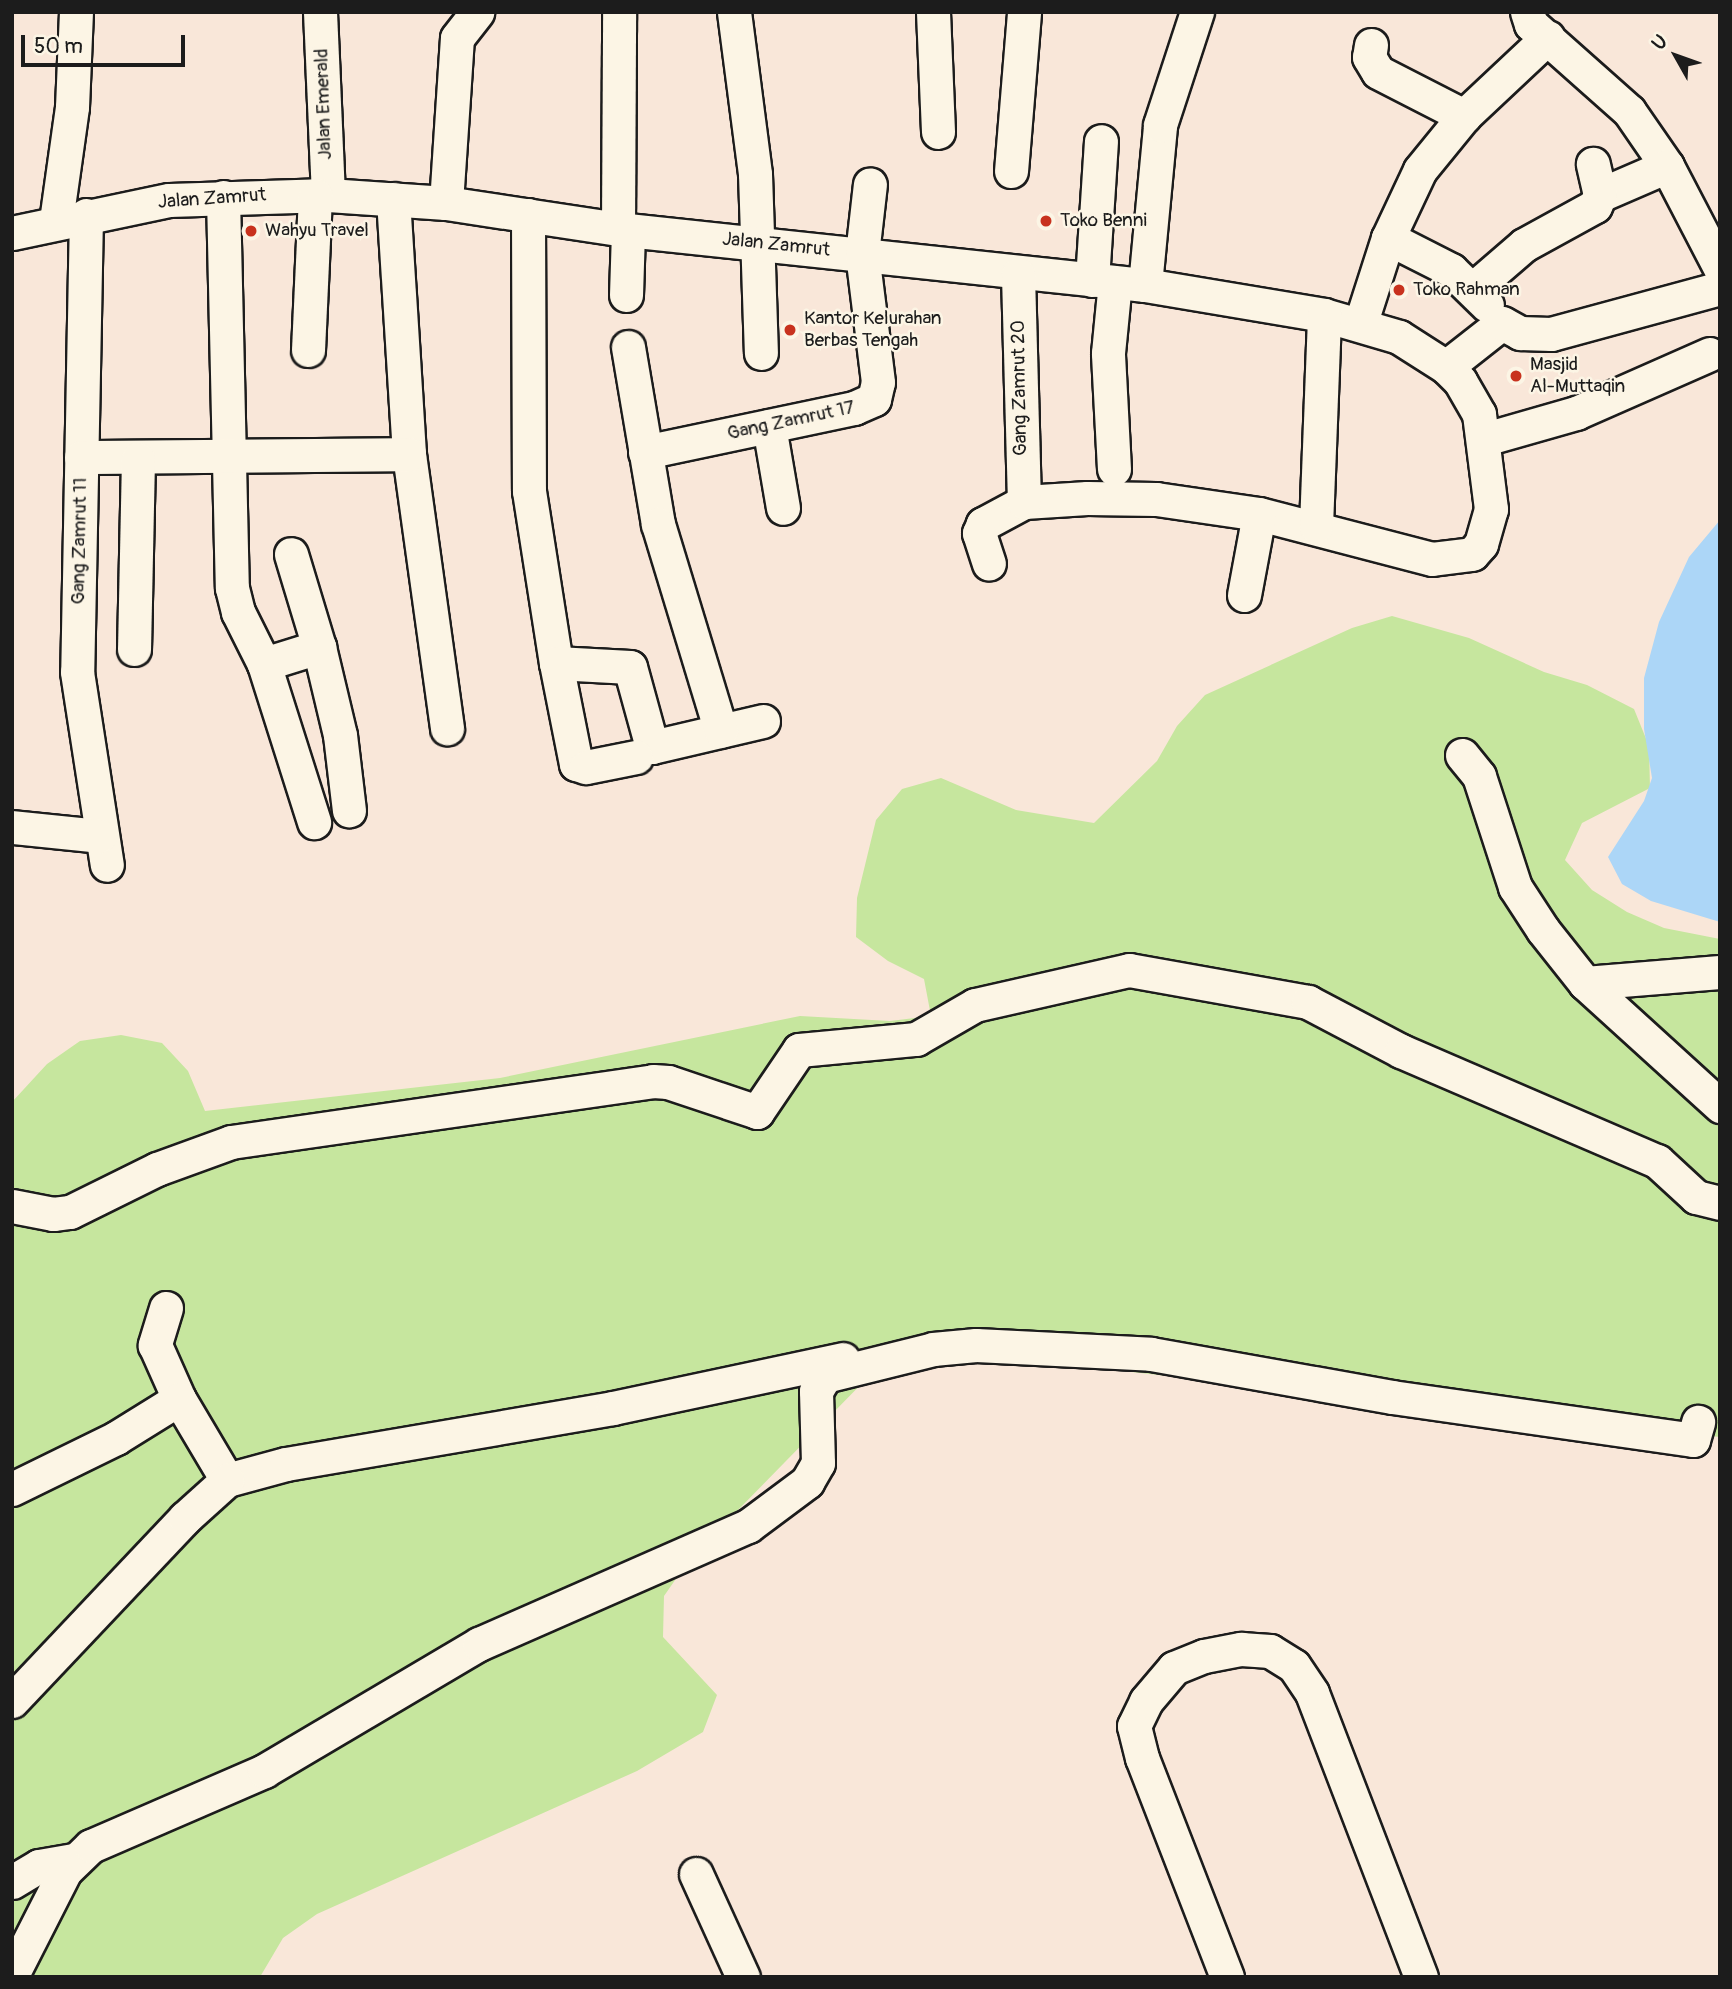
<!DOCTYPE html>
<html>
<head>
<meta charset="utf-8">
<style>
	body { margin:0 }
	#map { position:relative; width:1732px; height:1989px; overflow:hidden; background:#f9e7d9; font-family:Pangolin,sans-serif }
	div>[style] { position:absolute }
	.green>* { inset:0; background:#c6e69e }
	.water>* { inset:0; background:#acd6f7 }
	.roads { filter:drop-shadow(2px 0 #1c1c1c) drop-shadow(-2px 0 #1c1c1c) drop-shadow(0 2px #1c1c1c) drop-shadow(0 -2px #1c1c1c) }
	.minor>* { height:33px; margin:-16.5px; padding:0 16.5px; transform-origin:16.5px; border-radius:16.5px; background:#fcf5e5 }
	.dots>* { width:19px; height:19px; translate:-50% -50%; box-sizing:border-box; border:4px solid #fcf5e5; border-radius:50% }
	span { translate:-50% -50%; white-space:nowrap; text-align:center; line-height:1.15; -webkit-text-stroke:5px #fcf5e5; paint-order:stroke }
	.street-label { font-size:19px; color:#1c1c1c }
	.poi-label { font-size:19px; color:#1c1c1c }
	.left { translate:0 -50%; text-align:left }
	.frame { position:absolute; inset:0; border:14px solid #1c1c1c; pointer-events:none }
	.north { position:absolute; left:1641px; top:21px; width:70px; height:70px; -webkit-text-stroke:5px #fcf5e5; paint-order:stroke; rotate:310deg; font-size:19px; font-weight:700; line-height:28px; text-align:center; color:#1c1c1c }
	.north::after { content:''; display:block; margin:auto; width:24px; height:32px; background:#1c1c1c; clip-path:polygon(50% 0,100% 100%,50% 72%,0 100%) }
	.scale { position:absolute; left:21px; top:35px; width:164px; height:32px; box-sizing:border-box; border:4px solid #1c1c1c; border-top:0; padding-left:9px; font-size:21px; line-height:24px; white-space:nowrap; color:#1c1c1c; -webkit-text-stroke:5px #fcf5e5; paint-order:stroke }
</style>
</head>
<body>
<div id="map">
	<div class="green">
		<div style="clip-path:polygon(1392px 616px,1469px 638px,1544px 672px,1587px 685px,1634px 709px,1649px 746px,1650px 788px,1582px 823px,1565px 860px,1592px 890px,1627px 912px,1664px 928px,1720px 939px,1720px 1437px,986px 1356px,875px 1370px,689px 1560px,664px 1596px,663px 1637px,717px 1695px,703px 1732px,637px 1771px,317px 1914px,283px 1938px,260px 1977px,12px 1977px,12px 1102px,47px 1064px,80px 1041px,121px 1035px,162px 1043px,188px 1071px,205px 1111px,500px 1078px,800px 1016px,890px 1021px,931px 1016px,924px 979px,888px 961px,856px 937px,857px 898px,876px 820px,902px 789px,941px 778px,1016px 810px,1094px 823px,1157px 761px,1177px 726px,1205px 695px,1352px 628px)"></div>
	</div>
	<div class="water">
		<div style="clip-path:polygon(1720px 520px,1720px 922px,1651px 901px,1622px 884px,1608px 857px,1644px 801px,1652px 778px,1644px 729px,1644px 678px,1659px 622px,1689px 557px)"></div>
	</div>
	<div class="roads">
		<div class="minor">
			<div style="left:320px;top:12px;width:183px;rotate:87.5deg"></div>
			<div style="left:734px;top:12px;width:163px;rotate:82.6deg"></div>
			<div style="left:755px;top:174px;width:179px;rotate:88.1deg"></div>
			<div style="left:933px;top:12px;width:120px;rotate:87.6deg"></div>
			<div style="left:1527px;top:12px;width:13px;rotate:72deg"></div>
			<div style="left:1531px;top:24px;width:131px;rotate:41.6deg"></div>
			<div style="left:1629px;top:111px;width:67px;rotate:55.4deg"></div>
			<div style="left:1667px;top:166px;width:115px;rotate:62.5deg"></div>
			<div style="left:1371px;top:45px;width:12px;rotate:99deg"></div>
			<div style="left:1369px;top:57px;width:17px;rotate:59deg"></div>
			<div style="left:1378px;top:72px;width:97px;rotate:27.1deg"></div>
			<div style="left:1011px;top:171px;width:160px;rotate:-85.3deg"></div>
			<div style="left:1600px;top:195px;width:73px;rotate:-23.4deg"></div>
			<div style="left:223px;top:197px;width:391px;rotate:88.7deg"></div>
			<div style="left:232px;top:588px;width:25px;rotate:76deg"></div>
			<div style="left:238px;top:612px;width:58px;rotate:63.4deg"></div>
			<div style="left:264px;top:664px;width:166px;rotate:72.4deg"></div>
			<div style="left:393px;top:199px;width:256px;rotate:86.4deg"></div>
			<div style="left:409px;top:454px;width:277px;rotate:82.1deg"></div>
			<div style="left:446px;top:203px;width:165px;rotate:-86.2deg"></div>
			<div style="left:457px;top:38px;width:33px;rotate:-52deg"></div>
			<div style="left:86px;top:215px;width:457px;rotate:91.1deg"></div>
			<div style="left:77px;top:672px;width:195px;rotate:81.2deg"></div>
			<div style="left:528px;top:215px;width:276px;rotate:89.8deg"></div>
			<div style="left:529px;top:491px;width:174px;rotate:81.1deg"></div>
			<div style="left:556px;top:663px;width:74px;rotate:3.1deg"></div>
			<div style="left:630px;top:667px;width:83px;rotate:74.6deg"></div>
			<div style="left:652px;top:747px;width:114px;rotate:-13.2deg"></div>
			<div style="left:56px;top:221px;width:115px;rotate:-82deg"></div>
			<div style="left:72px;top:107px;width:95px;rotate:-87.6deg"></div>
			<div style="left:618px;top:229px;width:217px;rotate:-89.7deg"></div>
			<div style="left:12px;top:233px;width:160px;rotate:-11.9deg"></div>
			<div style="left:169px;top:200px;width:159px;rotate:-1.8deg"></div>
			<div style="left:328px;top:195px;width:118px;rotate:3.9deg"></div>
			<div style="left:446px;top:203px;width:174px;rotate:8.6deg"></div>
			<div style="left:618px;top:229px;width:530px;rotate:6.07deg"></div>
			<div style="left:1145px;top:285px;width:181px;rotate:9.5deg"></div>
			<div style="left:1324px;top:315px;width:78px;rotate:16.3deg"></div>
			<div style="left:1399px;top:337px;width:56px;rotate:32.6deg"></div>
			<div style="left:1446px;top:367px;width:20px;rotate:45deg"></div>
			<div style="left:1460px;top:381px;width:38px;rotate:60deg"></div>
			<div style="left:1479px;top:414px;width:96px;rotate:82.8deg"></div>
			<div style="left:1491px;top:509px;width:36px;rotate:106deg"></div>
			<div style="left:1481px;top:544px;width:13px;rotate:132deg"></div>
			<div style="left:1472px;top:554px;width:40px;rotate:172.9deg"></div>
			<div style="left:1432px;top:559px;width:179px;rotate:-165.4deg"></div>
			<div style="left:1259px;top:514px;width:104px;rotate:-171.7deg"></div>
			<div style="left:1156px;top:499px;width:69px;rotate:-179.2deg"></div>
			<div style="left:1087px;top:498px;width:63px;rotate:176.4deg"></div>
			<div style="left:1024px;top:502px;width:47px;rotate:151.8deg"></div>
			<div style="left:983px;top:524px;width:10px;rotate:114deg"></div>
			<div style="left:979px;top:533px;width:32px;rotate:72deg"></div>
			<div style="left:1388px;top:238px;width:71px;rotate:26.9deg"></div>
			<div style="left:1451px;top:270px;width:50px;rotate:44.2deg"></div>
			<div style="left:1018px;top:274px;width:228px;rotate:88.5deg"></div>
			<div style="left:1092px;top:280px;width:139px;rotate:-86.3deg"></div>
			<div style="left:1145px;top:285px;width:161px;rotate:-84.6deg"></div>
			<div style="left:1160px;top:125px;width:119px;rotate:-71.9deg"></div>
			<div style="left:1473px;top:289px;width:67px;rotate:-40.8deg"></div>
			<div style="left:1524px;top:245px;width:81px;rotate:-28.8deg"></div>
			<div style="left:1595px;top:206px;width:12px;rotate:-66deg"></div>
			<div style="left:1600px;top:195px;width:32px;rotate:-103deg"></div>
			<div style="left:626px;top:295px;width:65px;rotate:-88.2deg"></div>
			<div style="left:1361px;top:322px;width:88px;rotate:-72.2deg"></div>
			<div style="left:1388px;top:238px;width:75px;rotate:-64.8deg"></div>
			<div style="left:1420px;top:170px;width:70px;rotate:-50.8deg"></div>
			<div style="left:1464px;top:116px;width:115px;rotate:-43.2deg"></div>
			<div style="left:628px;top:347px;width:180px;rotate:80.4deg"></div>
			<div style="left:658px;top:524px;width:216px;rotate:73.1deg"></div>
			<div style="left:308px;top:350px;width:155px;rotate:-87.4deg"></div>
			<div style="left:1446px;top:367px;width:71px;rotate:-38.2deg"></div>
			<div style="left:1502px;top:323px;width:21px;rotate:29deg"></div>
			<div style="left:1520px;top:333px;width:31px;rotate:2deg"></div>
			<div style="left:1551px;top:334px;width:175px;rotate:-15.2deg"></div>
			<div style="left:769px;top:426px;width:83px;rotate:80.3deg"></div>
			<div style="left:1485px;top:439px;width:95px;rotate:-15.9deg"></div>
			<div style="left:1576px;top:413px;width:146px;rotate:-23.8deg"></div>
			<div style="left:645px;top:452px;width:214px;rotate:-11.9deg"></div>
			<div style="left:854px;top:408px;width:22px;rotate:-24deg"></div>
			<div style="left:874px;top:399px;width:17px;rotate:-77deg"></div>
			<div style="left:878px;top:382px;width:129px;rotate:-97.1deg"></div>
			<div style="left:862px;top:254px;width:70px;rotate:-83.5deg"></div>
			<div style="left:81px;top:457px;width:328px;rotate:-0.5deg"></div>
			<div style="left:1114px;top:469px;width:116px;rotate:-93deg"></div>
			<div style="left:1108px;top:353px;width:71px;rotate:-84.4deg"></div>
			<div style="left:1316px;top:526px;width:211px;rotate:-87.8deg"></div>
			<div style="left:1244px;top:595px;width:82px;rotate:-79.5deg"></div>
			<div style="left:319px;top:647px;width:90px;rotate:76.6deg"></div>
			<div style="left:340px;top:735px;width:76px;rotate:83.2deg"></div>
			<div style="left:134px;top:649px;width:190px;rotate:-88.8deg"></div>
			<div style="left:556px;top:663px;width:103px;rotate:78.8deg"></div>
			<div style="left:576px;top:764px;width:10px;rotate:17deg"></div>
			<div style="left:586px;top:767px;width:51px;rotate:-11.3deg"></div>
			<div style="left:264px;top:664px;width:58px;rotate:-17.2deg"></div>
			<div style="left:319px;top:647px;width:97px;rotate:-106.8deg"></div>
			<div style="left:1462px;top:755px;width:27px;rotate:51deg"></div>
			<div style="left:1479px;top:776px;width:117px;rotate:72deg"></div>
			<div style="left:1515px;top:887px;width:51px;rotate:56.9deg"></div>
			<div style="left:1543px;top:930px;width:68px;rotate:51.6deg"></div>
			<div style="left:1585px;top:983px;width:183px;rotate:42.3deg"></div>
			<div style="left:12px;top:827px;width:88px;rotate:5.8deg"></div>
			<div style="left:1585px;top:983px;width:135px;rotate:-4.7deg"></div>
			<div style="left:12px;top:1206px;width:42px;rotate:11deg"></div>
			<div style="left:53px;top:1214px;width:17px;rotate:-7deg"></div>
			<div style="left:70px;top:1212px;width:97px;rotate:-26.3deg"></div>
			<div style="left:157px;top:1169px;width:79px;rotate:-20deg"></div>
			<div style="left:231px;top:1142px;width:426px;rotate:-8.2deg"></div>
			<div style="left:653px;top:1081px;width:15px;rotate:4deg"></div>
			<div style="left:668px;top:1082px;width:94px;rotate:18.6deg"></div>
			<div style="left:757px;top:1112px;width:75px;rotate:-55.9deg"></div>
			<div style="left:799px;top:1050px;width:118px;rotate:-5.4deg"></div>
			<div style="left:916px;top:1039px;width:68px;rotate:-30deg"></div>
			<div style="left:975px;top:1005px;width:158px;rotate:-12.8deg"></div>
			<div style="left:1129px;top:970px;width:182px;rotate:10.1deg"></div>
			<div style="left:1308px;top:1002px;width:105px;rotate:27.8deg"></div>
			<div style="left:1401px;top:1051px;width:279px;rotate:23.3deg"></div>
			<div style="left:1657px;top:1161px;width:53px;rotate:42.7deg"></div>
			<div style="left:1696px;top:1197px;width:25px;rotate:14deg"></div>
			<div style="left:166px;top:1308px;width:39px;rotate:107deg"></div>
			<div style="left:155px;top:1345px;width:59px;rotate:66deg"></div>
			<div style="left:12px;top:1489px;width:116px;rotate:-26.1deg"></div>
			<div style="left:116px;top:1438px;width:74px;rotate:-31.8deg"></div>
			<div style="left:179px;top:1399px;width:94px;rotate:59.3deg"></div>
			<div style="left:227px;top:1480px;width:61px;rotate:-15.2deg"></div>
			<div style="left:286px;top:1464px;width:332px;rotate:-9.7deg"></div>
			<div style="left:613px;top:1408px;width:235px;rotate:-12deg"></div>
			<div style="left:12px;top:1701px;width:252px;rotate:-46.6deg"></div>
			<div style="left:185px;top:1518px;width:57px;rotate:-42.1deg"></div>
			<div style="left:696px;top:1874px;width:113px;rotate:65.5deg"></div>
			<div style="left:12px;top:1882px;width:31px;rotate:-31deg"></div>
			<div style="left:39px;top:1866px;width:35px;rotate:-10deg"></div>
			<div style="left:12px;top:1975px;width:117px;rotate:-63deg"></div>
			<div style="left:65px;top:1871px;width:36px;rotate:-44deg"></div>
			<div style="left:91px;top:1846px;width:189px;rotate:-23.4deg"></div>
			<div style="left:264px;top:1771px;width:250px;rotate:-30.6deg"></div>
			<div style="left:479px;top:1644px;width:294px;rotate:-23.7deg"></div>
			<div style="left:748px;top:1526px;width:74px;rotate:-36.7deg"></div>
			<div style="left:807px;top:1482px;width:22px;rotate:-60deg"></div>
			<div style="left:818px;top:1463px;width:72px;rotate:-91.6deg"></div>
			<div style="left:816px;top:1391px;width:17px;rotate:-59deg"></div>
			<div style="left:825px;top:1376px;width:111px;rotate:-14deg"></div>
			<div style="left:933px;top:1349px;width:43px;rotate:-5.3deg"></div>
			<div style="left:976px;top:1345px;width:175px;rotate:2.9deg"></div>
			<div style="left:1151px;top:1354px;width:245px;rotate:10.1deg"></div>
			<div style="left:1392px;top:1397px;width:304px;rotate:8.1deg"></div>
			<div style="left:1693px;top:1440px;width:19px;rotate:-74deg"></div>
			<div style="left:1227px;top:1977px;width:235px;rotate:-111.2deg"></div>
			<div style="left:1142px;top:1758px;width:33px;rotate:-104deg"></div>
			<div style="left:1134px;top:1726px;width:28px;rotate:-64deg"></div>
			<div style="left:1146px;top:1701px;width:43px;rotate:-49.7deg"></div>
			<div style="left:1174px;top:1668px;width:32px;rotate:-22deg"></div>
			<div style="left:1204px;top:1656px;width:38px;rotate:-11deg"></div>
			<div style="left:1241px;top:1649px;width:29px;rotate:4deg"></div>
			<div style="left:1270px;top:1651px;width:28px;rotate:32deg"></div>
			<div style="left:1294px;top:1666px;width:32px;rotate:56deg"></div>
			<div style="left:1312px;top:1693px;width:304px;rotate:69deg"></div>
		</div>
	</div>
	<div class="dots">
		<div style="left:1046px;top:221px;background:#c8321e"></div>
		<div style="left:251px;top:231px;background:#c8321e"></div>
		<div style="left:1399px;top:290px;background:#c8321e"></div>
		<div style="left:790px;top:330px;background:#c8321e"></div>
		<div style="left:1516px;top:376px;background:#c8321e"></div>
	</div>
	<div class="street-label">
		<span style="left:324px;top:104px;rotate:-92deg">Jalan Emerald</span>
		<span style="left:212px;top:199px;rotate:-4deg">Jalan Zamrut</span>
		<span style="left:776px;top:245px;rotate:6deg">Jalan Zamrut</span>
		<span style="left:1020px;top:388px;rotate:-91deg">Gang Zamrut 20</span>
		<span style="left:791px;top:421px;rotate:-12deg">Gang Zamrut 17</span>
		<span style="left:80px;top:541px;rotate:-89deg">Gang Zamrut 11</span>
	</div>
	<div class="poi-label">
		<span class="left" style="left:1060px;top:221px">Toko Benni</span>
		<span class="left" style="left:265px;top:231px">Wahyu Travel</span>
		<span class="left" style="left:1413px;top:290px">Toko Rahman</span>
		<span class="left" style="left:804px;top:330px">Kantor Kelurahan<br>Berbas Tengah</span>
		<span class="left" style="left:1530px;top:376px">Masjid<br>Al-Muttaqin</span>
	</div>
	<div class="frame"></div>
	<div class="north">U</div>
	<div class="scale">50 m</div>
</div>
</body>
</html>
